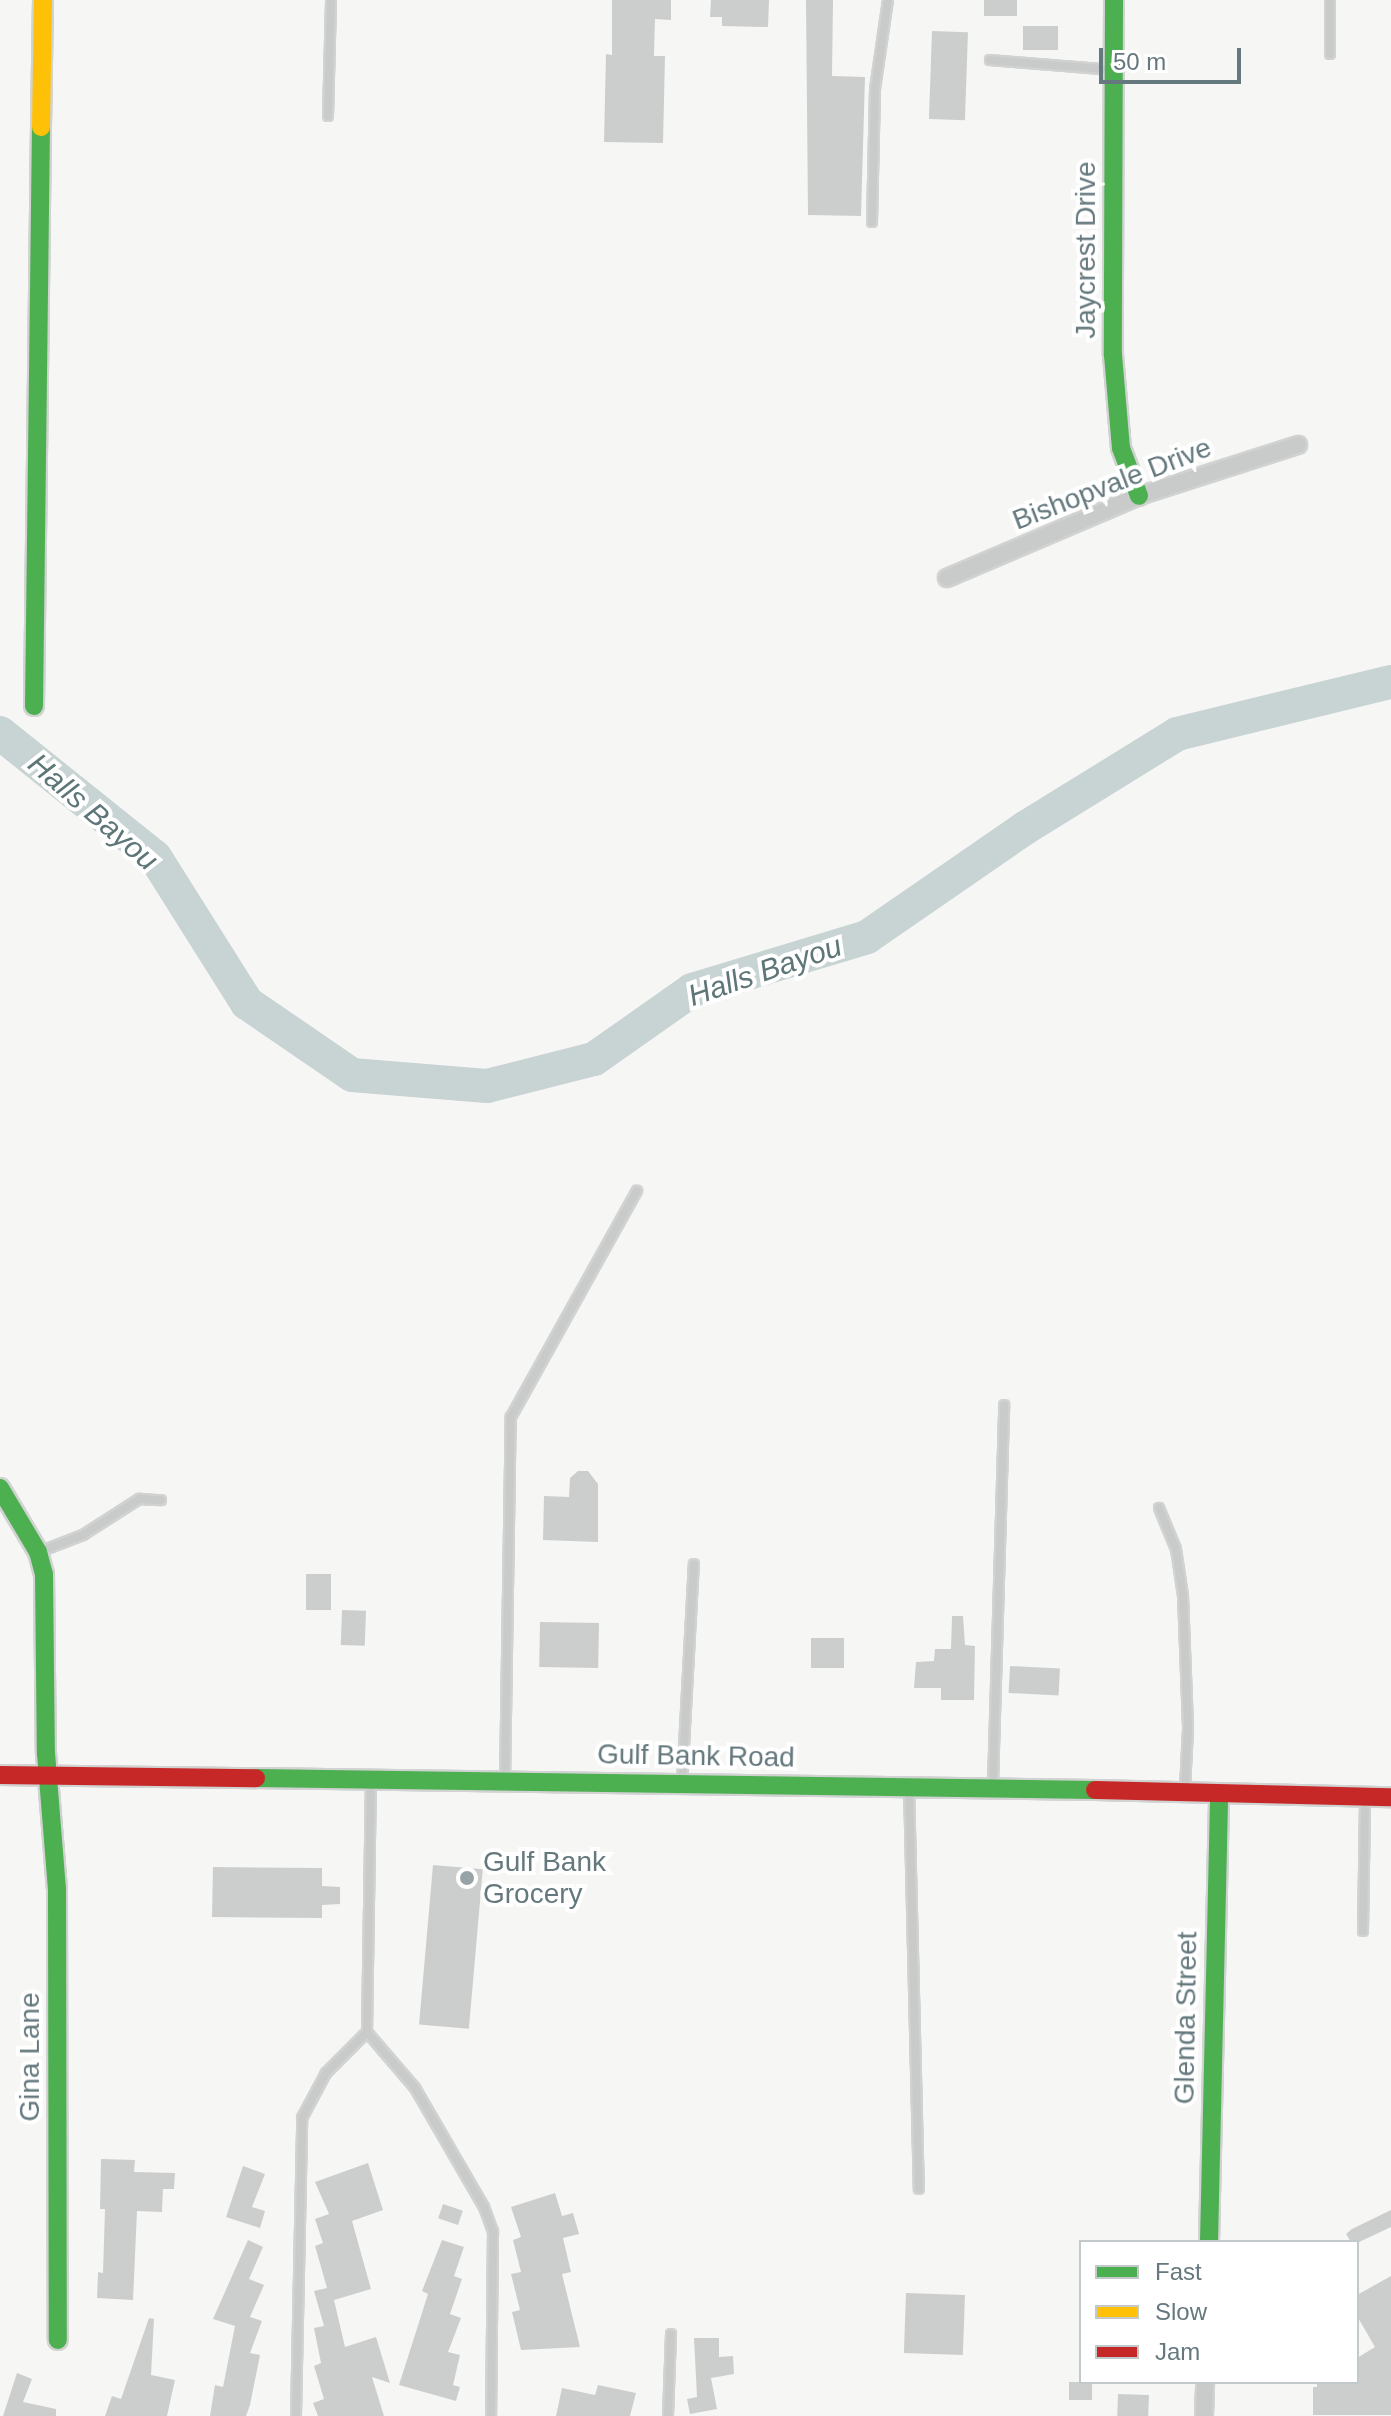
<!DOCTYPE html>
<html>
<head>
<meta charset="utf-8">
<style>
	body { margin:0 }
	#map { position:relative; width:1391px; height:2416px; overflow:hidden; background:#f6f6f5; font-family:Helvetica,sans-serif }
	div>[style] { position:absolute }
	.river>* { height:34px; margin:-17px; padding:0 17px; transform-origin:17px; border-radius:17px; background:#c8d3d3 }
	.building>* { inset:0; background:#cccece; transform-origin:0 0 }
	.roads { filter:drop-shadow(2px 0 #d1d2d2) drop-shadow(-2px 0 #d1d2d2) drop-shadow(0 2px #d1d2d2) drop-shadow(0 -2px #d1d2d2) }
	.lane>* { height:8px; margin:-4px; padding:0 4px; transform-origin:4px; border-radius:4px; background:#c9cbca }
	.street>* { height:16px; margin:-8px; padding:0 8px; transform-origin:8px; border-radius:8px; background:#c9cbca }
	.fast>* { height:18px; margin:-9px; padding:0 9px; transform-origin:9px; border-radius:9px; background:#4caf50 }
	.slow>* { height:18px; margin:-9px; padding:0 9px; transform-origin:9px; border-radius:9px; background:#ffc107 }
	.jam>* { height:18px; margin:-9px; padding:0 9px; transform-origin:9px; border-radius:9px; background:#c62828 }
	.dots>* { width:22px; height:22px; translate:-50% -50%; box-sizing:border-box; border:4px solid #fff; border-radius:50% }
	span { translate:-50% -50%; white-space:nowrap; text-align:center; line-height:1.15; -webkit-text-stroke:8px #fff; paint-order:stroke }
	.street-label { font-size:28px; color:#64787d }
	.poi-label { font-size:28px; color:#64787d }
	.left { translate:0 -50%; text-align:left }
	.water-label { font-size:30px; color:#5e7678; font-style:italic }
	.legend { position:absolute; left:1079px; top:2240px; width:280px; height:144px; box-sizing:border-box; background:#fff; border:2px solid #c1c9cb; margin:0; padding:10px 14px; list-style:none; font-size:24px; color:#64787d }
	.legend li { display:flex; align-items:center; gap:16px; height:40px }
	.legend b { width:40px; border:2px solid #c1c9cb }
	.scale { position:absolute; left:1099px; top:48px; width:142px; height:36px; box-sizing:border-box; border:4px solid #64787d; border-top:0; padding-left:10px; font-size:24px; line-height:28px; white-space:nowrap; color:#64787d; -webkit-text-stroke:6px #fff; paint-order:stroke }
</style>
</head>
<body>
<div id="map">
	<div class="river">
		<div style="left:0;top:733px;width:198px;rotate:38.7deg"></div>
		<div style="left:155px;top:857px;width:173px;rotate:57.8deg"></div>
		<div style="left:247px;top:1003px;width:127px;rotate:34.4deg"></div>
		<div style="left:352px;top:1075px;width:135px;rotate:4.7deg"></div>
		<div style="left:487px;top:1086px;width:110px;rotate:-14.2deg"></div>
		<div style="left:594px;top:1059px;width:120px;rotate:-35.1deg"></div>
		<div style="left:692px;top:990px;width:183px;rotate:-16.8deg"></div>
		<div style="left:867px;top:937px;width:192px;rotate:-34.6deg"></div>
		<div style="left:1025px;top:828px;width:179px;rotate:-31.7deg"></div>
		<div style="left:1177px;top:734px;width:220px;rotate:-13.7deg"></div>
	</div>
	<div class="building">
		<div style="clip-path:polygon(612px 0,671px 0,671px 20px,655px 19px,654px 56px,665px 56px,663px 143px,604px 142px,606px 54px,612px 55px)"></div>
		<div style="clip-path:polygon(711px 0,769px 0,768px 27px,722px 26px,722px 17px,710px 17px)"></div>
		<div style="clip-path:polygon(806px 0,833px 0,832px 76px,865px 77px,861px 216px,808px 215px)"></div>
		<div style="left:984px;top:0;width:33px;height:16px"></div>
		<div style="left:1023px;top:26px;width:35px;height:24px"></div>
		<div style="left:932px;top:31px;width:36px;height:88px;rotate:2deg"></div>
		<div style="clip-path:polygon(578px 1471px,588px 1471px,598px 1484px,598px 1542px,543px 1540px,544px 1496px,569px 1497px,570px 1478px)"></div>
		<div style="left:306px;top:1574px;width:25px;height:36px"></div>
		<div style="left:342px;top:1610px;width:24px;height:35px;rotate:2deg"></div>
		<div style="clip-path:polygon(952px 1616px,963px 1616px,965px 1645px,975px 1646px,974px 1700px,941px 1700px,941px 1688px,914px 1688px,916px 1662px,934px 1661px,935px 1649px,951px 1649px)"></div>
		<div style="left:540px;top:1622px;width:59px;height:45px;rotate:1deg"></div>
		<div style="left:811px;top:1638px;width:33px;height:30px"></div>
		<div style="left:1010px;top:1666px;width:50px;height:27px;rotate:3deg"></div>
		<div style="left:433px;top:1865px;width:50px;height:160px;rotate:5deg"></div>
		<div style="clip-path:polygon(213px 1867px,322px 1868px,322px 1886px,340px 1887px,340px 1904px,322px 1905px,322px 1918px,212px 1917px)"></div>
		<div style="clip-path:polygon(101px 2159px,135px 2160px,134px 2172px,175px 2173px,174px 2189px,163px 2189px,162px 2212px,137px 2211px,133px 2300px,97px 2298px,98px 2272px,103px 2273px,105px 2209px,100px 2209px)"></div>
		<div style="clip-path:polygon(368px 2163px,383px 2210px,352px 2221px,371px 2289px,334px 2300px,345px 2347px,376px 2337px,390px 2383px,372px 2377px,384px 2416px,318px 2416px,313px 2403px,324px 2399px,314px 2366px,321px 2363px,314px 2328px,324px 2326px,314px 2291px,327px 2288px,315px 2246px,323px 2243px,315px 2219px,329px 2214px,315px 2182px)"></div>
		<div style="clip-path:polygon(243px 2166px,265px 2174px,252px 2207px,265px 2211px,260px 2228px,226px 2217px)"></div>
		<div style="clip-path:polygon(555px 2193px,562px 2216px,573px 2213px,579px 2234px,563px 2238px,571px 2272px,562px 2274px,580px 2347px,521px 2350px,512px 2312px,520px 2310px,511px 2274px,521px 2272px,513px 2240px,521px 2237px,511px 2207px)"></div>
		<div style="left:443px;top:2204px;width:21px;height:15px;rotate:19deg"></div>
		<div style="clip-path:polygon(1391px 2210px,1391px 2227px,1357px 2243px,1351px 2242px,1346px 2234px,1352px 2229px)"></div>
		<div style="clip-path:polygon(248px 2240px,263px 2247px,249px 2279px,264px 2285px,250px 2317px,262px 2321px,250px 2353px,260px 2355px,250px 2405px,246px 2416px,210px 2416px,215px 2385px,223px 2387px,235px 2326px,213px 2319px)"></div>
		<div style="clip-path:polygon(442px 2240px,464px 2247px,454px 2276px,462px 2279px,450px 2314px,461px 2318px,448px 2352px,460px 2355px,453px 2385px,460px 2387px,456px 2401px,399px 2385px,428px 2294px,422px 2291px)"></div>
		<div style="clip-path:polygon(1391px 2276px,1391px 2415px,1313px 2415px,1313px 2387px,1317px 2387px,1317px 2382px,1357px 2382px,1357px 2358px,1375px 2347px,1357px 2316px,1357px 2295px)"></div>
		<div style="left:906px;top:2293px;width:59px;height:60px;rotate:2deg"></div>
		<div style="clip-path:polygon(149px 2318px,154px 2319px,151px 2375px,175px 2380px,167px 2416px,105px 2416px,112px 2396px,121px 2399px)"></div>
		<div style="clip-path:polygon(694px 2338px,719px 2338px,719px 2357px,733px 2356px,734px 2374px,711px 2378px,717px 2409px,690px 2414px,687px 2399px,697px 2397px)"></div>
		<div style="clip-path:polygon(17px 2373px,32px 2379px,23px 2402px,56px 2409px,56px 2416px,3px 2416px)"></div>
		<div style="left:1069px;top:2382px;width:23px;height:18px"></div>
		<div style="clip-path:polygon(598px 2385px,636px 2393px,630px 2416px,556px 2416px,562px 2388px,595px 2395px)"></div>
		<div style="left:1118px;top:2394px;width:31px;height:22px;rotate:2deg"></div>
	</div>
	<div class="roads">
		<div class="lane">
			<div style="left:1330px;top:54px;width:54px;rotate:-90deg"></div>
			<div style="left:990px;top:60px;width:123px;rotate:4.6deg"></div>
			<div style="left:328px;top:116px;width:116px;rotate:-88.5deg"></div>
			<div style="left:872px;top:222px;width:133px;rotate:-88.7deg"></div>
			<div style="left:875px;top:89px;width:90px;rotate:-81.7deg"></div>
			<div style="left:1159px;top:1508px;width:44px;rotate:67.5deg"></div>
			<div style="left:1176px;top:1549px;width:48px;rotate:81.5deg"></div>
			<div style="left:1183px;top:1596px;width:133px;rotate:87.8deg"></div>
			<div style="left:1188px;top:1729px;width:59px;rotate:92.9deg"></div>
			<div style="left:39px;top:1552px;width:47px;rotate:-21.1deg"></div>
			<div style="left:83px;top:1535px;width:67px;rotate:-32.7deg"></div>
			<div style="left:139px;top:1499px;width:22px;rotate:3deg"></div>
			<div style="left:505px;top:1781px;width:364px;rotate:-89.1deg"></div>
			<div style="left:511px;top:1417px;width:259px;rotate:-60.9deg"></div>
			<div style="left:682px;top:1783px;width:219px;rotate:-86.9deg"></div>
			<div style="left:993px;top:1784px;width:379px;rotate:-88.3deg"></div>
			<div style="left:909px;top:1787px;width:402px;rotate:88.6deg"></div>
			<div style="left:1363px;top:1931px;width:134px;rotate:-89.1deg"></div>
			<div style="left:367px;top:2032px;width:74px;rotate:49.4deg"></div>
			<div style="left:415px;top:2088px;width:138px;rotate:59.9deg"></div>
			<div style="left:484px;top:2207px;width:27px;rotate:70deg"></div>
			<div style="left:493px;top:2232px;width:184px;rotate:90.6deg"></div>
			<div style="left:296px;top:2416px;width:298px;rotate:-88.8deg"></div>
			<div style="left:302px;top:2118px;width:51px;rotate:-61.9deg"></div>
			<div style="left:326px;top:2073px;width:58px;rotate:-45deg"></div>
			<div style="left:367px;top:2032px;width:252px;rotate:-89.1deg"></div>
			<div style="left:668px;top:2416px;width:82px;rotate:-87.9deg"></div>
		</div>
		<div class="street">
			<div style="left:947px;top:578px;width:209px;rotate:-23.1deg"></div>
			<div style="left:1139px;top:496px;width:167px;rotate:-17.8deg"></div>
			<div style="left:1204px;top:2416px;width:34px;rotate:-88deg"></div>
		</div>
		<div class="fast">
			<div style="left:1114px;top:0;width:355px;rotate:90.2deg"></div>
			<div style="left:1113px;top:355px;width:93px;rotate:85.1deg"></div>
			<div style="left:1121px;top:448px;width:51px;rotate:69.4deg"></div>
			<div style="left:34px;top:706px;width:579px;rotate:-89.31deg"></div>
			<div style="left:0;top:1488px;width:74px;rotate:59.3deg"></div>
			<div style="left:38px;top:1552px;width:23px;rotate:75deg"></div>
			<div style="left:44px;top:1574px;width:179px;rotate:89.4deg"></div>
			<div style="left:46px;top:1753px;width:136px;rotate:85.4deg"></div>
			<div style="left:57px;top:1889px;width:451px;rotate:89.9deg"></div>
			<div style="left:256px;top:1778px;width:839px;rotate:0.82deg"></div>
			<div style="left:1209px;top:2242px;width:448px;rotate:-88.7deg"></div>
		</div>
		<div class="slow">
			<div style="left:41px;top:127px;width:127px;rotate:-89.1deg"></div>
		</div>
		<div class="jam">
			<div style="left:0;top:1775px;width:256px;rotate:0.7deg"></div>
			<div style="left:1095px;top:1790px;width:296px;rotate:1.4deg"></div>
		</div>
	</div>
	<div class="dots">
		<div style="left:467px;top:1878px;background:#97a4a7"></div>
	</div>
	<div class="street-label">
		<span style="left:1086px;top:250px;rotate:-90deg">Jaycrest Drive</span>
		<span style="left:1112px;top:484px;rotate:-21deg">Bishopvale Drive</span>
		<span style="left:696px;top:1756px;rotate:1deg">Gulf Bank Road</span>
		<span style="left:1186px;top:2018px;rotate:-89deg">Glenda Street</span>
		<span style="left:30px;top:2057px;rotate:-90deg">Gina Lane</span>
	</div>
	<div class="poi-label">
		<span class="left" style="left:483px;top:1878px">Gulf Bank<br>Grocery</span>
	</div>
	<div class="water-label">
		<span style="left:93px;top:812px;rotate:41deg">Halls Bayou</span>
		<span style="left:765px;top:971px;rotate:-19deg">Halls Bayou</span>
	</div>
	<ul class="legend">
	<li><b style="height:10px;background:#4caf50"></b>Fast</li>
	<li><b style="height:10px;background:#ffc107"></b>Slow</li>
	<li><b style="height:10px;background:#c62828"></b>Jam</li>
	</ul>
	<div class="scale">50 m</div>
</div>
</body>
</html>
